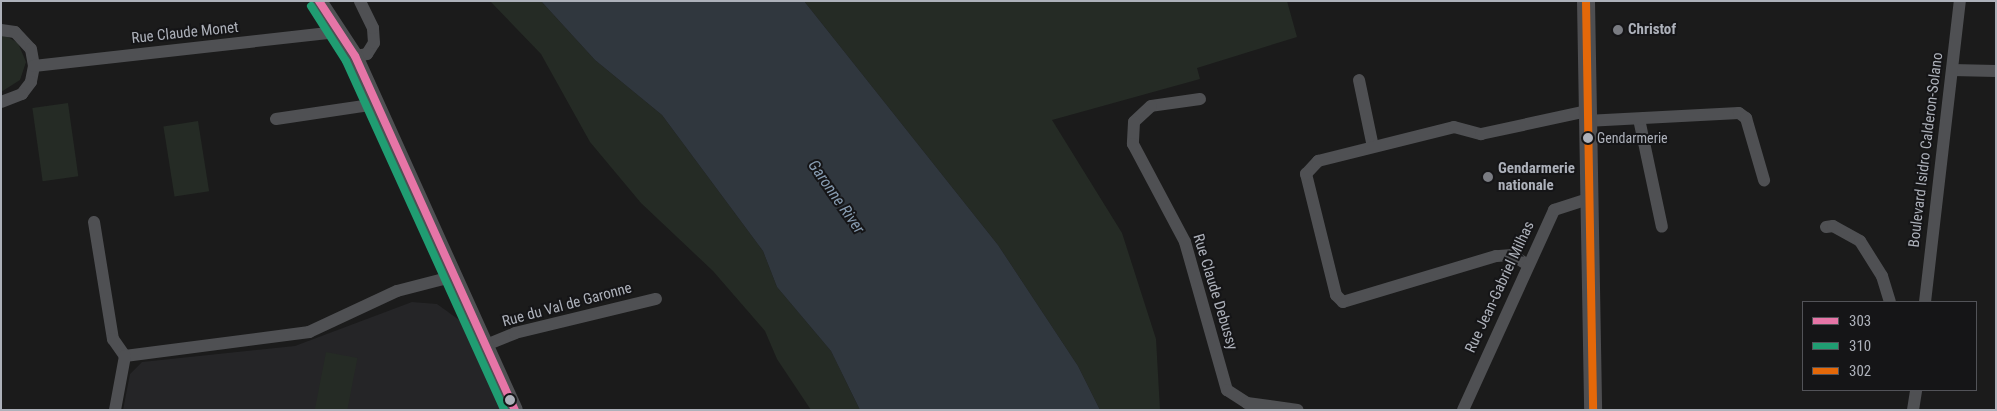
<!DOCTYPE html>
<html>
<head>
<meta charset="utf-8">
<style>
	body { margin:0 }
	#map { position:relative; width:1997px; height:411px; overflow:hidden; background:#1b1b1b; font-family:"Roboto Condensed",sans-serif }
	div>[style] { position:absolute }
	.built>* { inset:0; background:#252527 }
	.green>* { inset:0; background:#252b25; transform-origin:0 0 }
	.water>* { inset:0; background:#30373e }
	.minor>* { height:12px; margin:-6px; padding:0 6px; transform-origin:6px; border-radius:6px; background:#4f5053 }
	.tertiary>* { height:16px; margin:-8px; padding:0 8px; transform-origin:8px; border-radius:8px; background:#4f5053 }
	.secondary>* { height:18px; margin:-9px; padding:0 9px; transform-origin:9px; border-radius:9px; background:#4e4e51 }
	.bus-1>* { height:8px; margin:-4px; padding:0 4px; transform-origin:4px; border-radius:4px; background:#e675a7 }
	.bus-2>* { height:8px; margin:-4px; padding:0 4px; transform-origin:4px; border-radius:4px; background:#209d72 }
	.bus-3>* { height:8px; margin:-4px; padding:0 4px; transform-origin:4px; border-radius:4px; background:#e46809 }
	.dots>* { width:14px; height:14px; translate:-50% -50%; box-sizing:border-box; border:2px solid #151517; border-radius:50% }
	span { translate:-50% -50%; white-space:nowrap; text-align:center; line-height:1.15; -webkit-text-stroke:4px #151517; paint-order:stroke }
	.bus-label { font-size:14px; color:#adb1ba }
	.left { translate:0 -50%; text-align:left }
	.poi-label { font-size:15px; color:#adb1ba; font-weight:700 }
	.street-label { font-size:15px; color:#adb1ba }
	.water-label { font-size:16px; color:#889db2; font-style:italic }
	.frame { position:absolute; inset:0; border:2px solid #adb1ba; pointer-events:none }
	.legend { position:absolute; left:1802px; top:301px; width:175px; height:90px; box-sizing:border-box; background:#151517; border:1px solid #525358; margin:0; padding:6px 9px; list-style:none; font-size:15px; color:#adb1ba }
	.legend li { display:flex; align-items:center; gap:10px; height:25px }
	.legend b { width:25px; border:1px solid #525358 }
</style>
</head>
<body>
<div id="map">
	<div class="built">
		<div style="clip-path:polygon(412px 302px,437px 304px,462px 322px,502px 410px,123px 410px,130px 374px,142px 362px,295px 346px)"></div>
	</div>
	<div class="green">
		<div style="clip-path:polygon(490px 1px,541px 1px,595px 60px,662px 115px,763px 251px,777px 287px,831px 351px,860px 410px,811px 410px,777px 359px,765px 331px,713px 271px,641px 203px,590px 142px,541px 54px)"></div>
		<div style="clip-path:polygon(804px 1px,1287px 1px,1297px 37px,1197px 68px,1200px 79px,1052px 120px,1122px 233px,1156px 339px,1160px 410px,1100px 410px,1078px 366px,998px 245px)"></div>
		<div style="clip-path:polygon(1px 33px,18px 43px,26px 62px,20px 80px,1px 92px)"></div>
		<div style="left:68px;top:103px;width:74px;height:36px;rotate:82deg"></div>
		<div style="left:198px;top:121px;width:71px;height:35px;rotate:81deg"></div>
		<div style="left:326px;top:352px;width:32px;height:59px;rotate:11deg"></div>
	</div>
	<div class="water">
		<div style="clip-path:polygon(541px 1px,804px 1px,998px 245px,1078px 366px,1100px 410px,860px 410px,831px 351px,777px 287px,763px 251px,662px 115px,595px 60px)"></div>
	</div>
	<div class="minor">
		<div style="left:1px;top:30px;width:14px;rotate:8deg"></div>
		<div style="left:15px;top:32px;width:23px;rotate:47deg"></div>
		<div style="left:31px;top:49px;width:17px;rotate:80deg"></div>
		<div style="left:34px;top:66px;width:16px;rotate:101deg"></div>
		<div style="left:31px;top:82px;width:15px;rotate:127deg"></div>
		<div style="left:22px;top:94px;width:22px;rotate:159deg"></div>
		<div style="left:355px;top:56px;width:12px;rotate:-9deg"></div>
		<div style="left:367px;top:54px;width:13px;rotate:-58deg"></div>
		<div style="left:374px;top:43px;width:15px;rotate:-94deg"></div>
		<div style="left:373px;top:28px;width:30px;rotate:-116deg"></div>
		<div style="left:34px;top:66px;width:307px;rotate:-6.4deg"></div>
		<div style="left:1952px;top:70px;width:44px;rotate:1.3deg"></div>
		<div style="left:1359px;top:80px;width:68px;rotate:78.2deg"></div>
		<div style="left:1200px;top:99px;width:49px;rotate:171.9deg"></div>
		<div style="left:1151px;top:106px;width:23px;rotate:137deg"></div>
		<div style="left:1134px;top:122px;width:22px;rotate:93deg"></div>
		<div style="left:1133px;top:144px;width:111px;rotate:62deg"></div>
		<div style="left:1185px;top:242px;width:154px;rotate:74.2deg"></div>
		<div style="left:1227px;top:390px;width:24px;rotate:33deg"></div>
		<div style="left:1247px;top:403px;width:51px;rotate:7.8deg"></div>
		<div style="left:276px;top:119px;width:101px;rotate:-8.5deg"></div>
		<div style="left:1639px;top:119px;width:110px;rotate:78deg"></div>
		<div style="left:1586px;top:121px;width:153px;rotate:-3deg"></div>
		<div style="left:1739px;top:113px;width:9px;rotate:36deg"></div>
		<div style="left:1746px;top:118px;width:65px;rotate:73.8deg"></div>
		<div style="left:94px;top:222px;width:119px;rotate:80.8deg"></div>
		<div style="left:113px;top:339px;width:21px;rotate:55deg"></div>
		<div style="left:1826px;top:227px;width:7px;rotate:-8deg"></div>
		<div style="left:1833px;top:226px;width:31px;rotate:29deg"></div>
		<div style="left:1860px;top:241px;width:41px;rotate:57.8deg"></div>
		<div style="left:1882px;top:276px;width:27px;rotate:73deg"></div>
		<div style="left:1528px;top:265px;width:19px;rotate:-148deg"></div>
		<div style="left:1512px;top:255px;width:16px;rotate:176deg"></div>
		<div style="left:1496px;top:256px;width:160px;rotate:163.3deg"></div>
		<div style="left:1343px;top:302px;width:10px;rotate:-135deg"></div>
		<div style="left:1336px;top:295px;width:125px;rotate:-103.9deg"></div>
		<div style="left:1306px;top:174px;width:18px;rotate:-47deg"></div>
		<div style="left:1318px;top:161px;width:140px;rotate:-14deg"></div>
		<div style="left:1454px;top:127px;width:28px;rotate:15deg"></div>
		<div style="left:1481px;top:134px;width:108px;rotate:-12.2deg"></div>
		<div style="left:1925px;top:302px;width:303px;rotate:-83.4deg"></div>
		<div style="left:486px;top:345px;width:31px;rotate:-22deg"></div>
		<div style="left:515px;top:333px;width:145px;rotate:-13.6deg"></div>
		<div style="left:125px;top:356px;width:186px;rotate:-7.4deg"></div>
		<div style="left:309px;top:332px;width:97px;rotate:-25deg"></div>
		<div style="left:397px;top:291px;width:60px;rotate:-14.5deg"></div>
		<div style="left:115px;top:410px;width:55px;rotate:-79.5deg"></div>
		<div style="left:1463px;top:410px;width:220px;rotate:-65.5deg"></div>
		<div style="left:1554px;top:210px;width:35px;rotate:-18deg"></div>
		<div style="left:1913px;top:410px;width:20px;rotate:-81deg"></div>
	</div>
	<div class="tertiary">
		<div style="left:319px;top:1px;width:66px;rotate:56.8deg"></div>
		<div style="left:355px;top:56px;width:388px;rotate:65.7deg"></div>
	</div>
	<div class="secondary">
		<div style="left:1586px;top:1px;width:409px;rotate:89deg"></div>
	</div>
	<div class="bus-1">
		<div style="left:319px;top:1px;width:66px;rotate:56.8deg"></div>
		<div style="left:355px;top:56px;width:388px;rotate:65.7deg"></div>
	</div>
	<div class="bus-2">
		<div style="left:311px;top:6px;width:65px;rotate:57.5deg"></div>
		<div style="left:346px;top:61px;width:383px;rotate:65.6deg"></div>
	</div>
	<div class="bus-3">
		<div style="left:1586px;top:1px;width:409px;rotate:89deg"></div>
	</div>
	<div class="dots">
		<div style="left:1618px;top:30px;background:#7a7c82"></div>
		<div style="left:1588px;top:138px;background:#adb1ba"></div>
		<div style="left:1488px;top:177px;background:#7a7c82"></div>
		<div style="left:510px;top:400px;background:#adb1ba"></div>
	</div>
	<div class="bus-label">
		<span class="left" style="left:1597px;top:138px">Gendarmerie</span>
	</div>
	<div class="poi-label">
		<span class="left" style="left:1628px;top:30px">Christof</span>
		<span class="left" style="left:1498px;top:177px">Gendarmerie<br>nationale</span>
	</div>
	<div class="street-label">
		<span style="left:185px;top:33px;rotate:-6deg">Rue Claude Monet</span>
		<span style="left:1926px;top:150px;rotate:-83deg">Boulevard Isidro Calderon-Solano</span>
		<span style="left:1500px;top:287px;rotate:-65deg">Rue Jean-Gabriel Milhas</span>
		<span style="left:1215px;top:292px;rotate:73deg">Rue Claude Debussy</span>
		<span style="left:567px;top:305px;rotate:-15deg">Rue du Val de Garonne</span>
	</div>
	<div class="water-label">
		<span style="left:836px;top:197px;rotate:55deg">Garonne River</span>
	</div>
	<div class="frame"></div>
	<ul class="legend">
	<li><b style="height:6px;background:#e675a7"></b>303</li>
	<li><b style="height:6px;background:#209d72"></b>310</li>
	<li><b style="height:6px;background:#e46809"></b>302</li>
	</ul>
</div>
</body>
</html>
